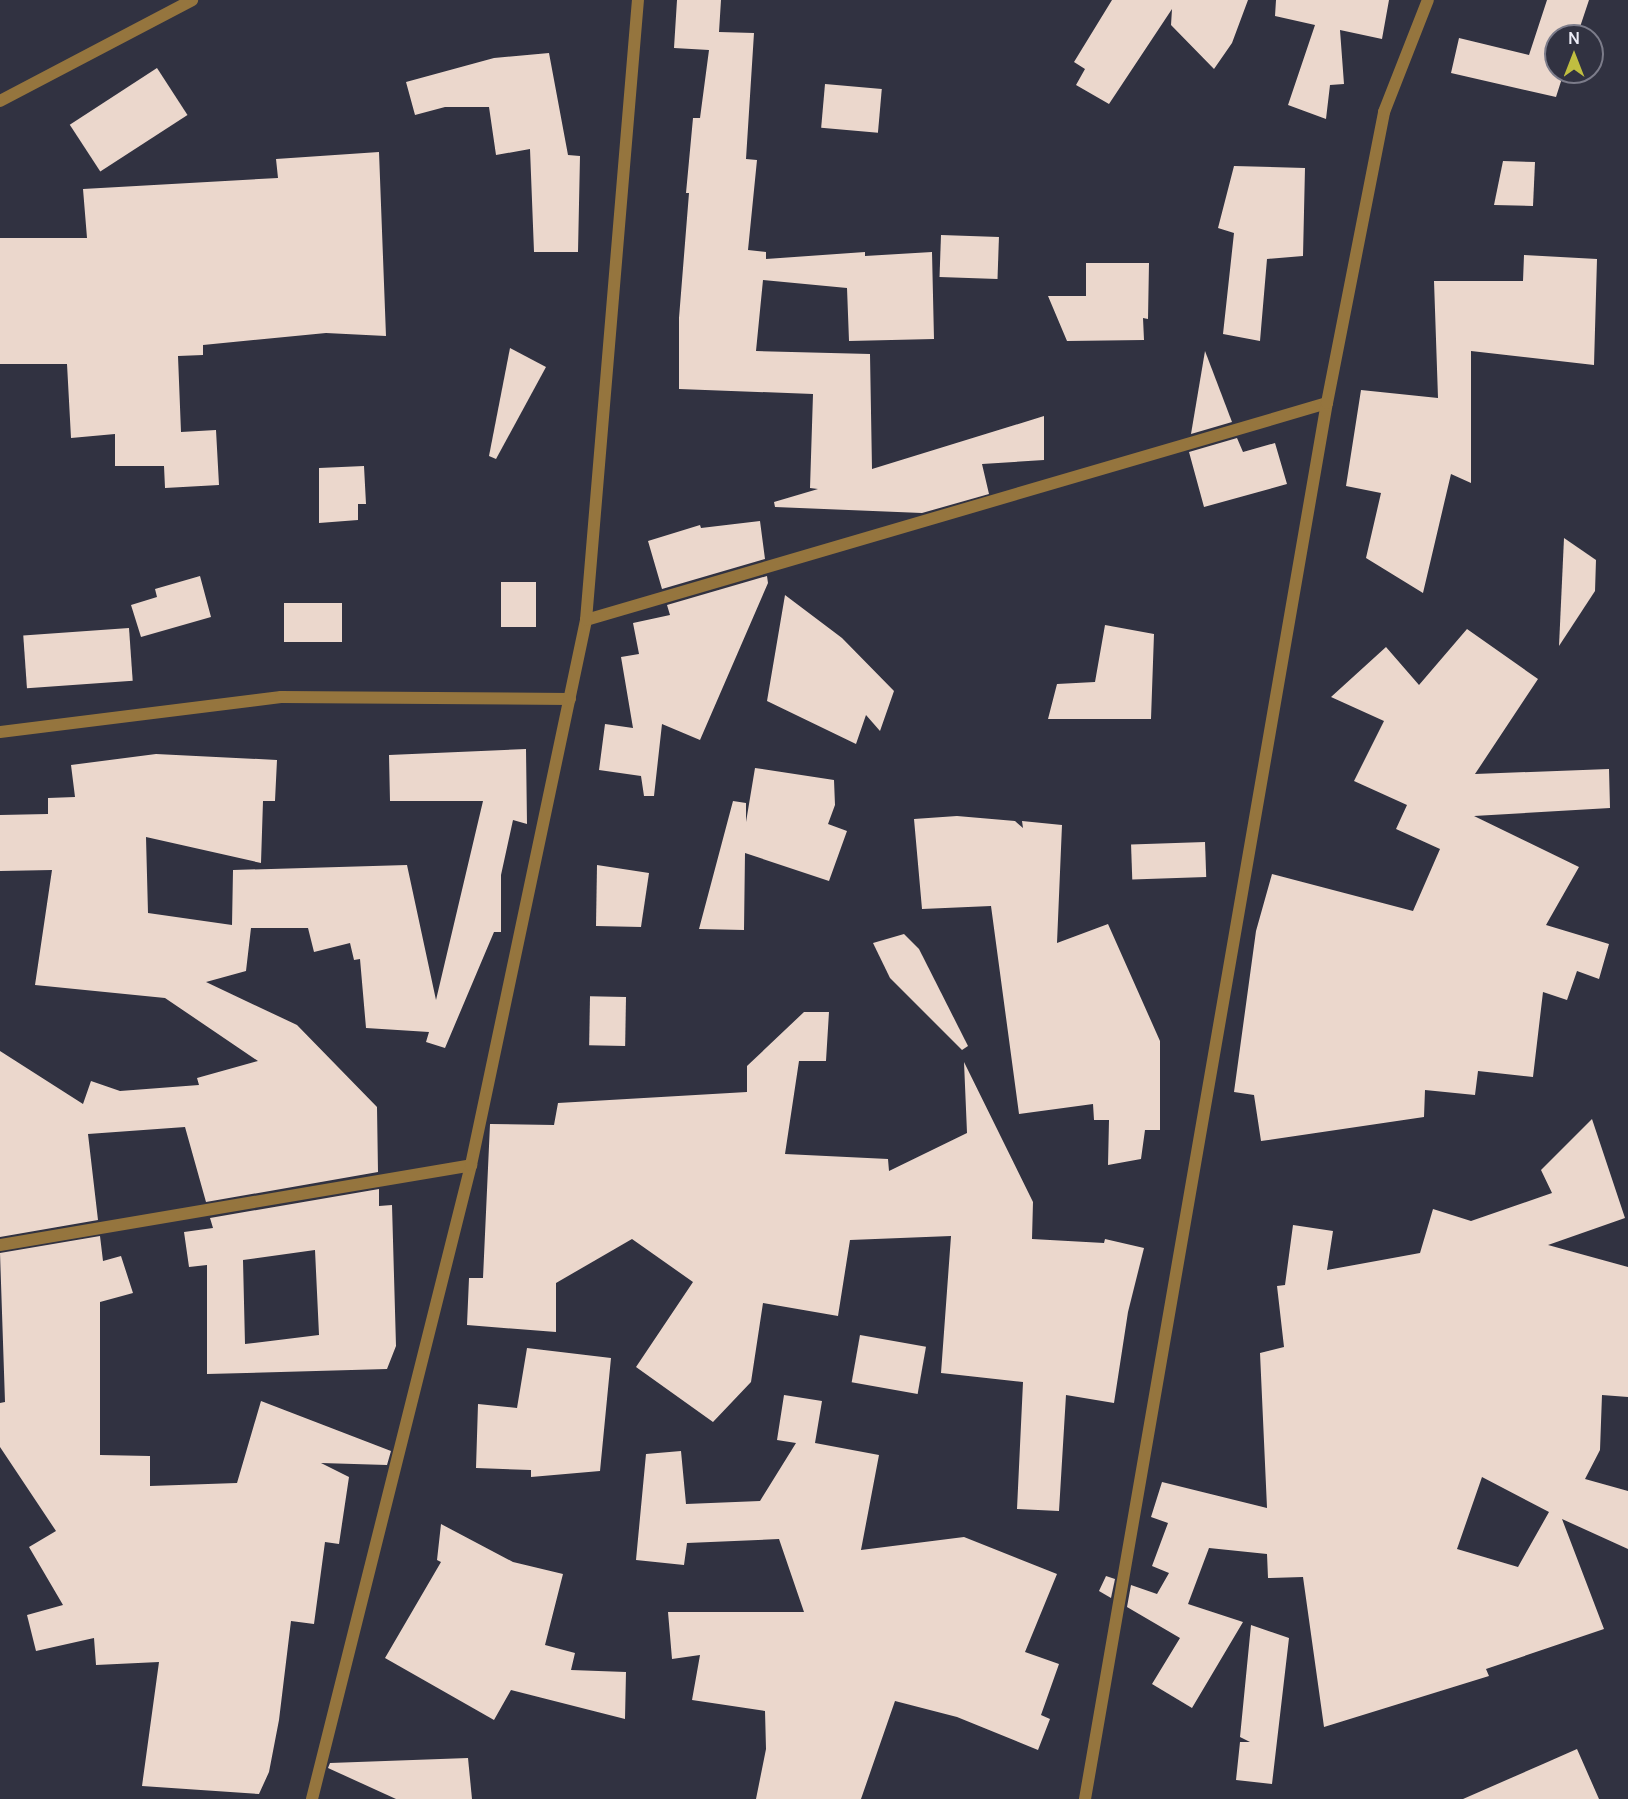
<!DOCTYPE html>
<html>
<head>
<meta charset="utf-8">
<style>
	body { margin:0 }
	#map { position:relative; width:1628px; height:1799px; overflow:hidden; background:#313241; font-family:Manrope,sans-serif }
	div>[style] { position:absolute }
	.building>* { inset:0; background:#ebd7cc; transform-origin:0 0 }
	.street>* { height:12px; margin:-6px; padding:0 6px; transform-origin:6px; border-radius:6px; background:#95753e }
	span { translate:-50% -50%; white-space:nowrap; text-align:center; line-height:1.15; -webkit-text-stroke:6px #313241; paint-order:stroke }
	.north { position:absolute; left:1544px; top:24px; width:60px; height:60px; box-sizing:border-box; background:#313241; border:2px solid #7c7c8a; border-radius:50%; rotate:0deg; font-size:16px; font-weight:700; line-height:24px; text-align:center; color:#ececf7 }
	.north::after { content:''; display:block; margin:auto; width:21px; height:27px; background:#c0be40; clip-path:polygon(50% 0,100% 100%,50% 72%,0 100%) }
</style>
</head>
<body>
<div id="map">
	<div class="building">
		<div style="clip-path:polygon(677px 0,721px 0,719px 32px,754px 33px,746px 159px,757px 160px,748px 250px,766px 252px,766px 259px,865px 252px,865px 256px,932px 252px,934px 339px,849px 341px,847px 288px,763px 280px,756px 351px,870px 354px,872px 469px,1044px 416px,1044px 460px,982px 464px,989px 494px,922px 513px,775px 507px,774px 502px,818px 489px,810px 488px,813px 394px,679px 389px,679px 318px,689px 193px,686px 193px,693px 118px,700px 118px,709px 50px,674px 48px)"></div>
		<div style="clip-path:polygon(1112px 0,1248px 0,1232px 43px,1214px 69px,1171px 25px,1172px 9px,1109px 104px,1076px 85px,1085px 69px,1074px 62px)"></div>
		<div style="clip-path:polygon(1276px 0,1389px 0,1382px 39px,1340px 30px,1344px 84px,1330px 85px,1326px 119px,1288px 105px,1315px 25px,1275px 16px)"></div>
		<div style="clip-path:polygon(1547px 0,1589px 0,1577px 36px,1556px 36px,1556px 72px,1564px 72px,1556px 97px,1451px 73px,1459px 38px,1529px 55px)"></div>
		<div style="clip-path:polygon(549px 53px,568px 155px,580px 156px,578px 252px,534px 252px,530px 149px,496px 155px,489px 107px,445px 107px,415px 115px,406px 82px,494px 58px)"></div>
		<div style="left:157px;top:68px;width:56px;height:104px;rotate:57deg"></div>
		<div style="left:825px;top:84px;width:57px;height:44px;rotate:5deg"></div>
		<div style="clip-path:polygon(379px 152px,386px 336px,326px 333px,203px 345px,203px 355px,178px 356px,181px 432px,216px 430px,219px 485px,165px 488px,164px 466px,115px 466px,115px 434px,71px 438px,67px 364px,0 364px,0 238px,87px 238px,83px 189px,278px 178px,276px 159px)"></div>
		<div style="clip-path:polygon(1503px 161px,1535px 162px,1533px 206px,1494px 205px)"></div>
		<div style="clip-path:polygon(1234px 166px,1305px 168px,1303px 256px,1267px 259px,1260px 341px,1223px 334px,1234px 233px,1218px 228px)"></div>
		<div style="left:941px;top:235px;width:58px;height:42px;rotate:2deg"></div>
		<div style="clip-path:polygon(1524px 255px,1597px 259px,1594px 365px,1471px 351px,1471px 483px,1451px 474px,1423px 593px,1366px 558px,1381px 493px,1346px 486px,1361px 390px,1438px 398px,1434px 281px,1523px 281px)"></div>
		<div style="clip-path:polygon(1086px 263px,1149px 263px,1148px 319px,1143px 318px,1144px 340px,1067px 341px,1048px 296px,1086px 296px)"></div>
		<div style="clip-path:polygon(510px 348px,546px 367px,496px 459px,489px 456px)"></div>
		<div style="clip-path:polygon(1205px 351px,1232px 422px,1191px 434px)"></div>
		<div style="clip-path:polygon(1237px 438px,1243px 452px,1275px 443px,1287px 484px,1204px 507px,1189px 452px)"></div>
		<div style="clip-path:polygon(364px 466px,366px 504px,358px 504px,358px 520px,319px 523px,319px 468px)"></div>
		<div style="clip-path:polygon(760px 521px,765px 559px,662px 589px,648px 541px,700px 525px,701px 528px)"></div>
		<div style="clip-path:polygon(1564px 538px,1596px 560px,1595px 591px,1559px 646px)"></div>
		<div style="clip-path:polygon(200px 576px,211px 617px,141px 637px,131px 605px,157px 597px,155px 589px)"></div>
		<div style="clip-path:polygon(767px 576px,768px 583px,700px 740px,662px 724px,654px 796px,644px 796px,641px 776px,599px 770px,605px 724px,633px 728px,621px 657px,639px 654px,633px 623px,670px 615px,667px 605px)"></div>
		<div style="left:501px;top:582px;width:35px;height:45px"></div>
		<div style="clip-path:polygon(785px 595px,842px 638px,894px 691px,880px 731px,866px 715px,856px 744px,767px 701px)"></div>
		<div style="left:284px;top:603px;width:58px;height:39px"></div>
		<div style="clip-path:polygon(1105px 625px,1154px 634px,1151px 719px,1048px 719px,1057px 684px,1095px 682px)"></div>
		<div style="left:129px;top:628px;width:53px;height:106px;rotate:86deg"></div>
		<div style="clip-path:polygon(1467px 629px,1538px 679px,1475px 774px,1609px 769px,1610px 808px,1474px 816px,1579px 867px,1546px 925px,1609px 944px,1599px 979px,1577px 971px,1567px 1000px,1543px 992px,1533px 1077px,1478px 1071px,1475px 1095px,1425px 1090px,1424px 1117px,1261px 1141px,1254px 1095px,1234px 1092px,1256px 931px,1272px 874px,1413px 911px,1440px 849px,1396px 829px,1407px 805px,1354px 781px,1384px 721px,1331px 697px,1386px 647px,1419px 685px)"></div>
		<div style="clip-path:polygon(526px 749px,527px 824px,513px 820px,501px 875px,501px 932px,494px 932px,445px 1048px,426px 1042px,429px 1032px,366px 1028px,360px 959px,354px 960px,350px 943px,314px 952px,308px 928px,251px 928px,246px 971px,206px 982px,297px 1025px,377px 1107px,378px 1172px,206px 1202px,185px 1127px,88px 1134px,98px 1220px,0 1237px,0 1051px,83px 1104px,91px 1081px,120px 1091px,199px 1085px,197px 1078px,258px 1061px,165px 998px,35px 985px,52px 870px,0 871px,0 815px,48px 814px,48px 798px,75px 797px,71px 765px,156px 754px,277px 760px,275px 801px,263px 801px,261px 863px,146px 837px,148px 913px,232px 925px,233px 870px,407px 865px,436px 1000px,483px 801px,390px 801px,389px 755px)"></div>
		<div style="clip-path:polygon(755px 768px,834px 780px,835px 805px,828px 824px,847px 831px,829px 881px,745px 853px,744px 930px,699px 929px,733px 801px,746px 803px,746px 822px)"></div>
		<div style="clip-path:polygon(957px 816px,1015px 821px,1023px 828px,1022px 821px,1062px 825px,1057px 943px,1108px 924px,1160px 1041px,1160px 1130px,1145px 1130px,1141px 1159px,1108px 1165px,1109px 1120px,1094px 1120px,1093px 1104px,1019px 1114px,991px 906px,922px 909px,914px 819px)"></div>
		<div style="left:1205px;top:842px;width:35px;height:74px;rotate:88deg"></div>
		<div style="clip-path:polygon(597px 865px,649px 873px,641px 927px,596px 926px)"></div>
		<div style="clip-path:polygon(904px 934px,919px 949px,968px 1046px,962px 1050px,890px 978px,873px 943px)"></div>
		<div style="left:626px;top:997px;width:49px;height:36px;rotate:91deg"></div>
		<div style="clip-path:polygon(804px 1012px,829px 1012px,826px 1061px,799px 1061px,785px 1154px,888px 1159px,889px 1171px,967px 1133px,964px 1062px,1033px 1202px,1032px 1239px,1104px 1243px,1105px 1239px,1144px 1248px,1128px 1312px,1114px 1403px,1066px 1395px,1059px 1511px,1017px 1509px,1023px 1382px,941px 1373px,951px 1236px,850px 1240px,838px 1316px,763px 1303px,751px 1382px,713px 1422px,636px 1367px,693px 1282px,632px 1239px,556px 1283px,556px 1332px,467px 1325px,469px 1278px,483px 1278px,490px 1124px,554px 1125px,558px 1103px,747px 1092px,747px 1066px)"></div>
		<div style="clip-path:polygon(evenodd,1592px 1119px,1625px 1218px,1548px 1245px,1628px 1267px,1628px 1397px,1602px 1395px,1600px 1450px,1585px 1479px,1628px 1491px,1628px 1549px,1562px 1519px,1604px 1629px,1486px 1669px,1489px 1676px,1324px 1727px,1303px 1577px,1268px 1578px,1267px 1554px,1209px 1548px,1188px 1604px,1243px 1622px,1192px 1708px,1152px 1684px,1180px 1638px,1127px 1607px,1131px 1585px,1157px 1594px,1169px 1573px,1152px 1566px,1168px 1523px,1151px 1517px,1162px 1482px,1267px 1508px,1260px 1353px,1284px 1347px,1277px 1286px,1285px 1285px,1293px 1225px,1333px 1231px,1327px 1270px,1420px 1253px,1433px 1209px,1471px 1221px,1552px 1193px,1541px 1170px,1592px 1119px,1482px 1477px,1549px 1512px,1518px 1567px,1457px 1549px,1482px 1477px)"></div>
		<div style="clip-path:polygon(evenodd,379px 1189px,379px 1206px,392px 1205px,396px 1346px,387px 1369px,207px 1374px,207px 1265px,189px 1267px,184px 1232px,213px 1228px,210px 1218px,379px 1189px,315px 1250px,319px 1335px,245px 1344px,243px 1260px,315px 1250px)"></div>
		<div style="clip-path:polygon(100px 1236px,103px 1261px,121px 1256px,133px 1293px,100px 1302px,100px 1455px,150px 1456px,150px 1486px,237px 1483px,261px 1401px,391px 1451px,387px 1465px,321px 1463px,349px 1477px,339px 1544px,325px 1542px,314px 1624px,291px 1621px,279px 1720px,269px 1772px,259px 1794px,142px 1786px,159px 1662px,96px 1665px,94px 1638px,36px 1651px,27px 1615px,63px 1605px,29px 1547px,56px 1531px,0 1447px,0 1403px,5px 1402px,0 1253px)"></div>
		<div style="left:860px;top:1335px;width:67px;height:48px;rotate:10deg"></div>
		<div style="clip-path:polygon(527px 1348px,611px 1358px,600px 1471px,531px 1477px,531px 1470px,476px 1468px,478px 1404px,517px 1408px)"></div>
		<div style="clip-path:polygon(784px 1395px,822px 1401px,815px 1443px,879px 1455px,861px 1550px,964px 1537px,1057px 1574px,1025px 1652px,1059px 1664px,1041px 1715px,1050px 1719px,1038px 1750px,957px 1717px,895px 1701px,861px 1799px,756px 1799px,766px 1749px,765px 1711px,692px 1700px,700px 1655px,672px 1659px,668px 1612px,804px 1612px,779px 1539px,687px 1543px,684px 1565px,636px 1560px,646px 1454px,681px 1451px,686px 1504px,760px 1501px,796px 1443px,777px 1440px)"></div>
		<div style="clip-path:polygon(441px 1524px,513px 1562px,563px 1574px,545px 1645px,575px 1653px,571px 1670px,626px 1672px,625px 1719px,511px 1690px,494px 1720px,385px 1658px,441px 1562px,437px 1560px)"></div>
		<div style="clip-path:polygon(1106px 1576px,1115px 1579px,1111px 1598px,1099px 1591px)"></div>
		<div style="clip-path:polygon(1251px 1625px,1289px 1638px,1272px 1784px,1236px 1780px,1240px 1742px,1250px 1742px,1240px 1737px)"></div>
		<div style="clip-path:polygon(1577px 1749px,1599px 1799px,1463px 1799px,1543px 1764px)"></div>
		<div style="clip-path:polygon(468px 1758px,472px 1799px,396px 1799px,328px 1768px,330px 1763px)"></div>
	</div>
	<div class="street">
		<div style="left:0;top:101px;width:217px;rotate:-27.7deg"></div>
		<div style="left:586px;top:620px;width:772px;rotate:-16.32deg"></div>
		<div style="left:0;top:732px;width:283px;rotate:-7.1deg"></div>
		<div style="left:281px;top:697px;width:289px;rotate:0.4deg"></div>
		<div style="left:0;top:1245px;width:478px;rotate:-9.6deg"></div>
		<div style="left:312px;top:1799px;width:654px;rotate:-75.92deg"></div>
		<div style="left:471px;top:1165px;width:557px;rotate:-78.08deg"></div>
		<div style="left:586px;top:620px;width:622px;rotate:-85.21deg"></div>
		<div style="left:1085px;top:1799px;width:1417px;rotate:-80.17deg"></div>
		<div style="left:1327px;top:403px;width:297px;rotate:-78.9deg"></div>
		<div style="left:1384px;top:112px;width:120px;rotate:-68.6deg"></div>
	</div>
	<div class="north">N</div>
</div>
</body>
</html>
